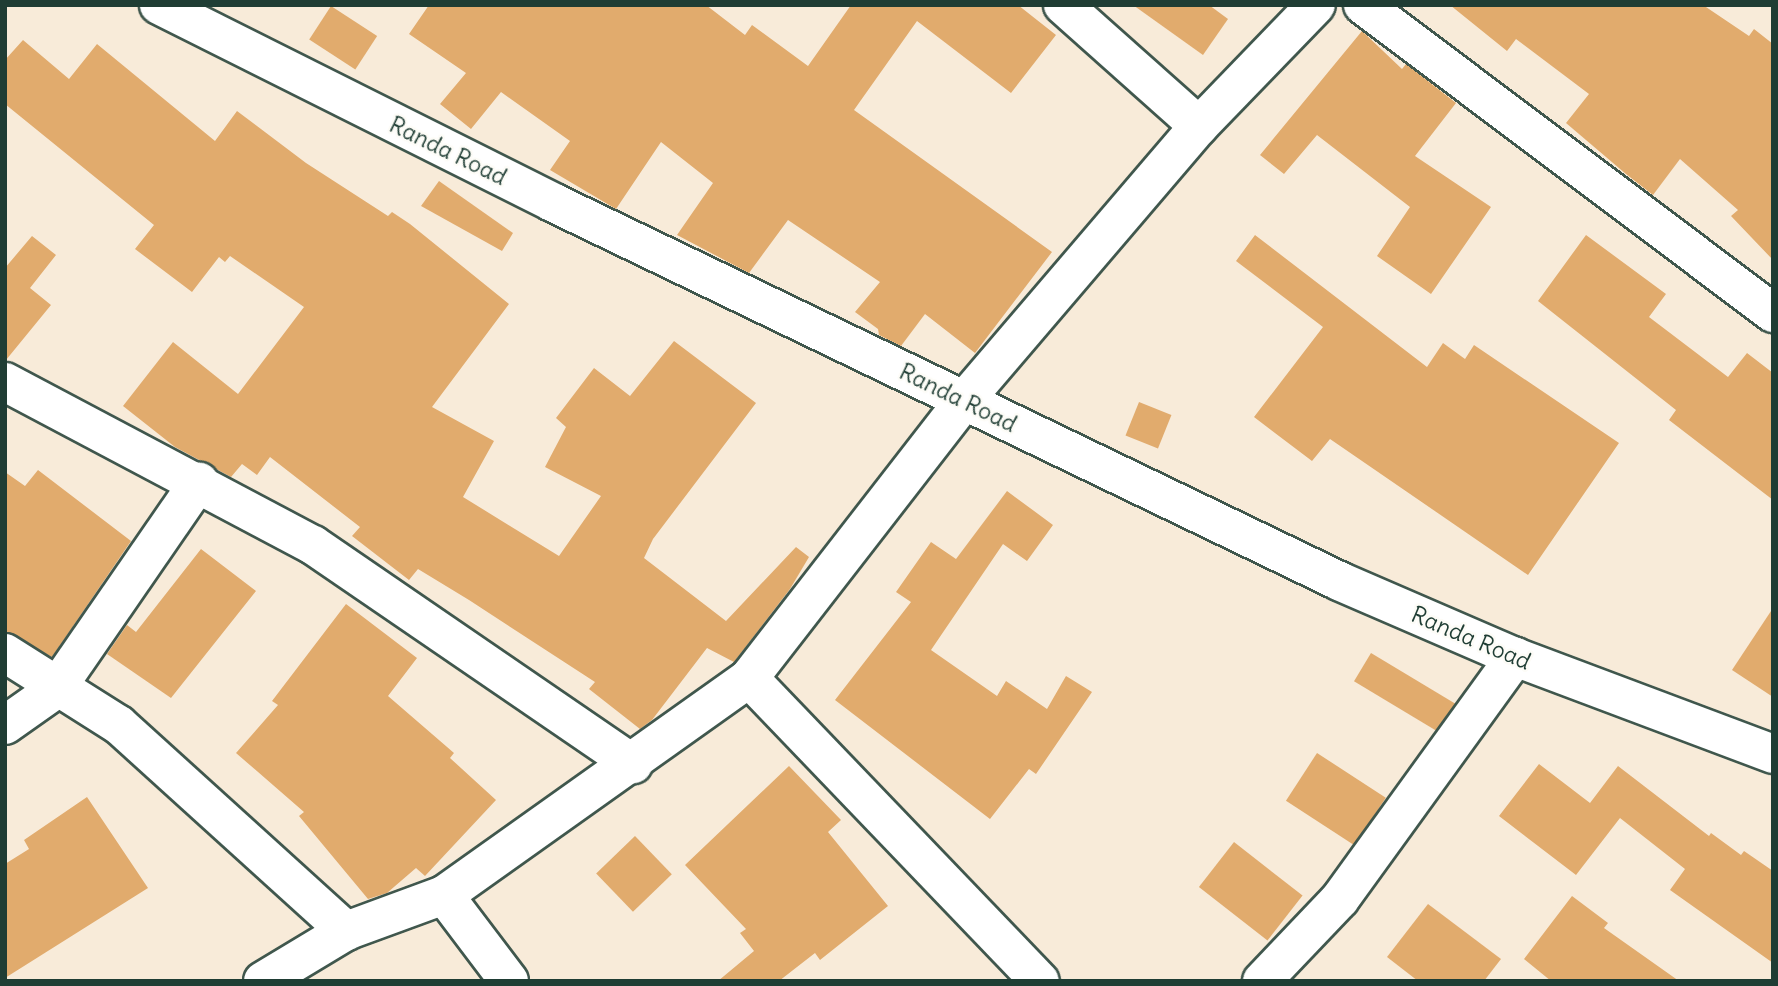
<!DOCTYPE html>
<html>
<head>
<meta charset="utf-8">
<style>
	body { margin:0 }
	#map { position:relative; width:1778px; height:986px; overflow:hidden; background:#f8ebd9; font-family:Delius,sans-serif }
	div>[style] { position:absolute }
	.building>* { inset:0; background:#e1ab6d; transform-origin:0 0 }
	.roads { filter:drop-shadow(2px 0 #40574d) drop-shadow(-2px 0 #40574d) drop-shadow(0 2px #40574d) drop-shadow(0 -2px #40574d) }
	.minor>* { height:38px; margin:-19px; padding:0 19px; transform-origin:19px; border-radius:19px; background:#fff }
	span { translate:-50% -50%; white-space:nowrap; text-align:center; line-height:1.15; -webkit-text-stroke:5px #fdfcf7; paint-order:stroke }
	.street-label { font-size:23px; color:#1f3d34 }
	.frame { position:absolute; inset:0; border:7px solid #1f3d34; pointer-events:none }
</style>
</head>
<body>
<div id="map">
	<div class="building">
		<div style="clip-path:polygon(429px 5px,706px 5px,745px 35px,752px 25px,808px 66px,851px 5px,1018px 5px,1056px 35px,1011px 93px,917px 21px,854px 110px,1052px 252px,975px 353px,925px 314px,901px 346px,879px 335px,878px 329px,855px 312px,880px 282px,788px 220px,749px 273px,677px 235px,713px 183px,661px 142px,616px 209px,550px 170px,570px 141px,501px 92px,471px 129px,440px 104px,466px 73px,409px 34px)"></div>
		<div style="clip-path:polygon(1133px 5px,1209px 5px,1228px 19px,1203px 55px)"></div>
		<div style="clip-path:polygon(1450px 5px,1703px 5px,1749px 36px,1754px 29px,1773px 44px,1773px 260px,1731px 216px,1738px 210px,1680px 159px,1653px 195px,1626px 174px,1566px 123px,1589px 94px,1516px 39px,1507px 51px)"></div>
		<div style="left:331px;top:6px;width:55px;height:40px;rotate:33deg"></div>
		<div style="clip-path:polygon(1362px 31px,1402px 69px,1406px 64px,1456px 103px,1415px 156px,1491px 207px,1431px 294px,1377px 256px,1410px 207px,1317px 135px,1284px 174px,1260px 155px)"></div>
		<div style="clip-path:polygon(23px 40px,69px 79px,97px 44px,215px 141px,237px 111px,306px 163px,388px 216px,392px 212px,410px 224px,509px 304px,432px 407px,494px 441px,463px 497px,559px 556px,601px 496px,545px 467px,566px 427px,556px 418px,594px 368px,630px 396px,674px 341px,756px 403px,653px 539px,644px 558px,726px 621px,796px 547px,809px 557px,790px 589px,734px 662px,707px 648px,652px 720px,640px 729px,589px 689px,595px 682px,469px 600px,418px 569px,409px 580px,352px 536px,360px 527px,270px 457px,257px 475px,242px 464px,231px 477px,175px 447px,123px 406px,173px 342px,238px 394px,304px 307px,230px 256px,225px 262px,219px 257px,192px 292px,135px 249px,154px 225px,5px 104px,5px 60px)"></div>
		<div style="clip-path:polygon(439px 181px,513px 233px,502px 251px,421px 206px)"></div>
		<div style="clip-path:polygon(1255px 235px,1427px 367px,1443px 343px,1465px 359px,1474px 345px,1619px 443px,1528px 575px,1330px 439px,1312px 461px,1254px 417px,1323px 327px,1236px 261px)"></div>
		<div style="clip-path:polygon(1586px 235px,1666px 294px,1649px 317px,1728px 377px,1747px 353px,1773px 373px,1773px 500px,1669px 420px,1676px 410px,1538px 301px)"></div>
		<div style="clip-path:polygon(32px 236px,56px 255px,30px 288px,51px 305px,6px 360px,5px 268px)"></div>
		<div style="left:1139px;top:402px;width:35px;height:36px;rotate:22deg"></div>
		<div style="clip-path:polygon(38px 470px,131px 541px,52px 657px,5px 631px,5px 472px,25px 486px)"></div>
		<div style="clip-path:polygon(1007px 491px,1053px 525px,1027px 561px,1003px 544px,931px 650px,997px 696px,1006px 681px,1047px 709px,1066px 676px,1092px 692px,1036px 774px,1029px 769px,990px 819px,835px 700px,911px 602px,896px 592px,931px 542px,956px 559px)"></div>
		<div style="clip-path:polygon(201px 549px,256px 591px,171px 698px,107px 654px,127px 625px,136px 632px)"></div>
		<div style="clip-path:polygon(346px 604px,417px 658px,388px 696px,454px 753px,450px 758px,496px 800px,425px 876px,416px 868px,387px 893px,368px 899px,299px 816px,304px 812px,236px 753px,278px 705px,272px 701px)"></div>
		<div style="clip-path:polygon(1773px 608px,1773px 697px,1732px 670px)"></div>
		<div style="left:1371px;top:653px;width:98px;height:33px;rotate:31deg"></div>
		<div style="left:1317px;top:753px;width:82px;height:57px;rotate:33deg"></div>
		<div style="clip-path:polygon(1539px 764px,1590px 803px,1618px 766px,1709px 836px,1711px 833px,1741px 855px,1744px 851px,1773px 871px,1773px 963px,1670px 890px,1685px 869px,1620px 818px,1576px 875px,1499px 816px)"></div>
		<div style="clip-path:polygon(789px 766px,841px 820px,828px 832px,888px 906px,820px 960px,815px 953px,779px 981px,718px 981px,754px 951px,740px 933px,746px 929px,685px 865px)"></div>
		<div style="clip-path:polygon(87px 797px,148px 888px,5px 978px,5px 864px,29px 849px,24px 840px)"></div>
		<div style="left:635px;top:836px;width:53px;height:54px;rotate:46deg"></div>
		<div style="left:1234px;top:842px;width:87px;height:57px;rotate:38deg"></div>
		<div style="clip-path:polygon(1572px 896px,1608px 923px,1604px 928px,1679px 981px,1551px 981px,1524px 959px)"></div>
		<div style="clip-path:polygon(1428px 904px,1501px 959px,1484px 981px,1418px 981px,1387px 957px)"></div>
	</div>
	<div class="roads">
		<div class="minor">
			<div style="left:159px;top:5px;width:440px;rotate:26.6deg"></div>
			<div style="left:552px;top:202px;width:874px;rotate:25.71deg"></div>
			<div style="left:1339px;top:581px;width:192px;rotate:23.4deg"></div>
			<div style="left:1515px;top:657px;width:276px;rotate:20.6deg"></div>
			<div style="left:1063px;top:5px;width:182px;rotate:41.7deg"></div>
			<div style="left:1363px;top:5px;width:513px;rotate:36.91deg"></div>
			<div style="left:5px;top:382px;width:348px;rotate:27.9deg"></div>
			<div style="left:313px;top:545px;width:388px;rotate:34.4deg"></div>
			<div style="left:5px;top:653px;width:135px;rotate:32.3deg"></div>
			<div style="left:119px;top:725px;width:307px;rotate:42.2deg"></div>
			<div style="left:346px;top:931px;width:104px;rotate:-20.2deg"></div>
			<div style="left:749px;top:678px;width:420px;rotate:46.2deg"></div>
			<div style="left:5px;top:725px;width:62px;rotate:-35.2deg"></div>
			<div style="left:56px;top:689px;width:252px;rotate:-55.4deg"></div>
			<div style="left:263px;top:981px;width:97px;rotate:-31.1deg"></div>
			<div style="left:509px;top:981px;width:108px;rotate:-127.1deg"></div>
			<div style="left:444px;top:895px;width:374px;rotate:-35.4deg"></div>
			<div style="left:749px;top:678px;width:351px;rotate:-52.2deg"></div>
			<div style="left:964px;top:401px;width:362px;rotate:-49.5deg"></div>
			<div style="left:1199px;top:126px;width:168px;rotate:-46deg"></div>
			<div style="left:1262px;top:981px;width:113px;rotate:-46.4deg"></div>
			<div style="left:1340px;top:899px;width:299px;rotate:-54.1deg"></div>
		</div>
	</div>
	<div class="street-label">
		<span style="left:448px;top:151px;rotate:26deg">Randa Road</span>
		<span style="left:958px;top:398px;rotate:26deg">Randa Road</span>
		<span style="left:1471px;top:638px;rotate:23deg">Randa Road</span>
	</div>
	<div class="frame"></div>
</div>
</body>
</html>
